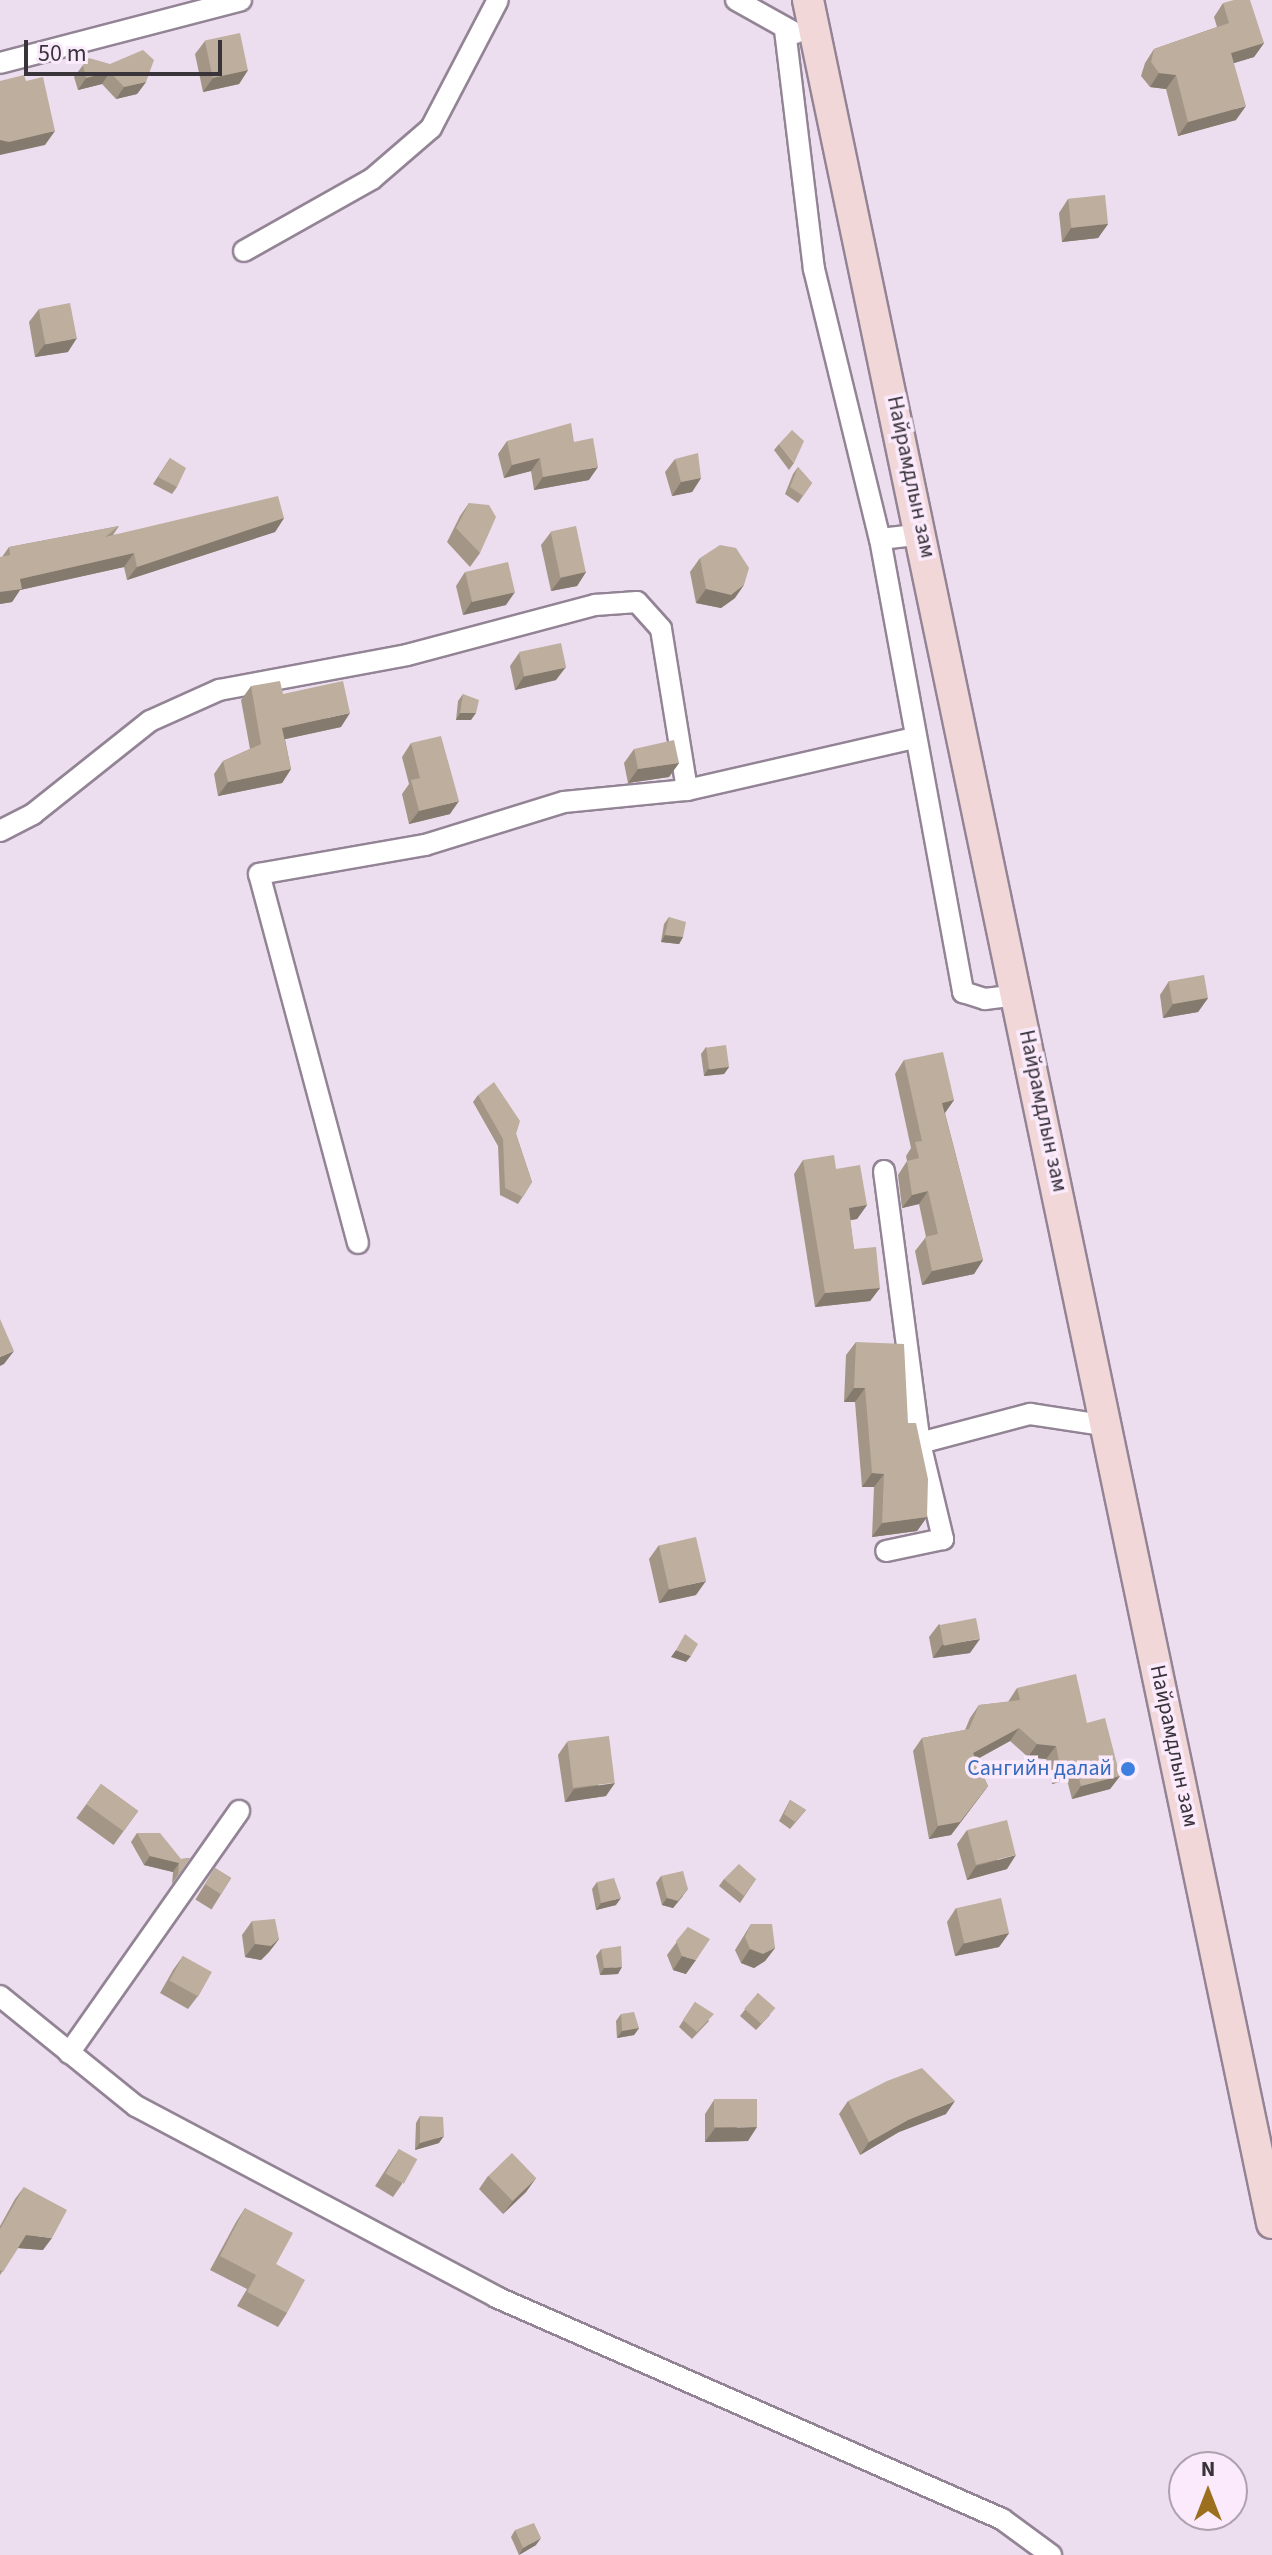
<!DOCTYPE html>
<html>
<head>
<meta charset="utf-8">
<style>
	body { margin:0 }
	#map { position:relative; width:1272px; height:2555px; overflow:hidden; background:#ecddef; font-family:"Source Sans 3",sans-serif }
	div>[style] { position:absolute }
	.roads { filter:drop-shadow(2px 0 #938495) drop-shadow(-2px 0 #938495) drop-shadow(0 2px #938495) drop-shadow(0 -2px #938495) }
	.street>* { height:20px; margin:-10px; padding:0 10px; transform-origin:10px; border-radius:10px; background:#fff }
	.secondary>* { height:30px; margin:-15px; padding:0 15px; transform-origin:15px; border-radius:15px; background:#f1d7d8 }
	.wall>* { inset:0; background:#a39687; transform-origin:0 0 }
	.shaded-wall>* { inset:0; background:#847a6e }
	.building>* { inset:0; background:#bdae9d; transform-origin:0 0 }
	.dots>* { width:22px; height:22px; translate:-50% -50%; box-sizing:border-box; border:4px solid #faeafc; border-radius:50% }
	span { translate:-50% -50%; white-space:nowrap; text-align:center; line-height:1.15; -webkit-text-stroke:7px #faeafc; paint-order:stroke }
	.street-label { font-size:22px; color:#39333a }
	.shop-label { font-size:22px; color:#366cbe }
	.right { translate:-100% -50%; text-align:right }
	.north { position:absolute; left:1168px; top:2451px; width:80px; height:80px; box-sizing:border-box; background:#faeafc; border:2px solid #ada1ae; border-radius:50%; rotate:0deg; font-size:22px; font-weight:700; line-height:32px; text-align:center; color:#39333a }
	.north::after { content:''; display:block; margin:auto; width:28px; height:36px; background:#9b6f1e; clip-path:polygon(50% 0,100% 100%,50% 72%,0 100%) }
	.scale { position:absolute; left:24px; top:40px; width:198px; height:36px; box-sizing:border-box; border:4px solid #39333a; border-top:0; padding-left:10px; font-size:24px; line-height:28px; white-space:nowrap; color:#39333a; -webkit-text-stroke:6px #faeafc; paint-order:stroke }
</style>
</head>
<body>
<div id="map">
	<div class="roads">
		<div class="street">
			<div style="left:736px;top:0;width:68px;rotate:29.2deg"></div>
			<div style="left:785px;top:30px;width:241px;rotate:83.1deg"></div>
			<div style="left:814px;top:269px;width:278px;rotate:76.3deg"></div>
			<div style="left:0;top:63px;width:249px;rotate:-14.6deg"></div>
			<div style="left:244px;top:251px;width:147px;rotate:-29.4deg"></div>
			<div style="left:372px;top:179px;width:78px;rotate:-40.8deg"></div>
			<div style="left:431px;top:128px;width:144px;rotate:-62.4deg"></div>
			<div style="left:924px;top:534px;width:44px;rotate:173.5deg"></div>
			<div style="left:880px;top:539px;width:461px;rotate:79.6deg"></div>
			<div style="left:963px;top:992px;width:23px;rotate:18deg"></div>
			<div style="left:985px;top:999px;width:34px;rotate:-7deg"></div>
			<div style="left:0;top:831px;width:37px;rotate:-27deg"></div>
			<div style="left:33px;top:814px;width:149px;rotate:-38.5deg"></div>
			<div style="left:150px;top:721px;width:76px;rotate:-24.2deg"></div>
			<div style="left:219px;top:690px;width:191px;rotate:-10.5deg"></div>
			<div style="left:407px;top:655px;width:195px;rotate:-14.9deg"></div>
			<div style="left:595px;top:605px;width:42px;rotate:-4.1deg"></div>
			<div style="left:637px;top:602px;width:36px;rotate:48deg"></div>
			<div style="left:661px;top:629px;width:163px;rotate:80.8deg"></div>
			<div style="left:884px;top:1171px;width:274px;rotate:82.5deg"></div>
			<div style="left:920px;top:1443px;width:99px;rotate:76.5deg"></div>
			<div style="left:943px;top:1539px;width:58px;rotate:168.1deg"></div>
			<div style="left:358px;top:1243px;width:382px;rotate:-105deg"></div>
			<div style="left:259px;top:874px;width:169px;rotate:-9.9deg"></div>
			<div style="left:425px;top:845px;width:145px;rotate:-17.2deg"></div>
			<div style="left:564px;top:802px;width:124px;rotate:-5.6deg"></div>
			<div style="left:687px;top:790px;width:233px;rotate:-12.9deg"></div>
			<div style="left:920px;top:1443px;width:114px;rotate:-14.8deg"></div>
			<div style="left:1030px;top:1414px;width:79px;rotate:8.7deg"></div>
			<div style="left:0;top:1996px;width:175px;rotate:39deg"></div>
			<div style="left:136px;top:2106px;width:408px;rotate:27.9deg"></div>
			<div style="left:496px;top:2297px;width:553px;rotate:23.69deg"></div>
			<div style="left:1002px;top:2519px;width:61px;rotate:36.3deg"></div>
			<div style="left:69px;top:2053px;width:296px;rotate:-54.9deg"></div>
		</div>
		<div class="secondary">
			<div style="left:808px;top:0;width:2271px;rotate:78.21deg"></div>
		</div>
	</div>
	<div class="wall">
		<div style="clip-path:polygon(1223px 3px,1264px 43px,1254px 57px,1234px 63px,1236px 120px,1178px 136px,1166px 89px,1150px 87px,1141px 76px,1145px 63px,1154px 49px,1217px 27px,1214px 17px)"></div>
		<div style="clip-path:polygon(205px 41px,248px 70px,239px 84px,203px 92px,195px 54px)"></div>
		<div style="clip-path:polygon(83px 65px,146px 82px,137px 94px,116px 99px,102px 84px,78px 90px,74px 77px)"></div>
		<div style="clip-path:polygon(1068px 199px,1108px 224px,1098px 238px,1062px 242px,1059px 213px)"></div>
		<div style="clip-path:polygon(39px 309px,68px 352px,35px 357px,29px 322px)"></div>
		<div style="clip-path:polygon(507px 441px,574px 442px,589px 480px,534px 490px,531px 471px,504px 478px,498px 454px)"></div>
		<div style="clip-path:polygon(779px 444px,794px 463px,789px 470px,774px 450px)"></div>
		<div style="clip-path:polygon(170px 458px,177px 487px,172px 494px,153px 484px)"></div>
		<div style="clip-path:polygon(675px 459px,701px 478px,692px 492px,672px 496px,665px 472px)"></div>
		<div style="clip-path:polygon(798px 467px,812px 483px,798px 503px,785px 494px,793px 474px)"></div>
		<div style="clip-path:polygon(469px 503px,480px 553px,470px 567px,447px 542px,460px 516px)"></div>
		<div style="clip-path:polygon(284px 518px,275px 532px,127px 580px,124px 567px,20px 590px,12px 602px,0 604px,0 557px,2px 557px,9px 547px,119px 526px,113px 535px)"></div>
		<div style="clip-path:polygon(551px 532px,586px 572px,577px 586px,551px 591px,541px 545px)"></div>
		<div style="clip-path:polygon(700px 558px,735px 598px,721px 608px,696px 603px,690px 572px)"></div>
		<div style="clip-path:polygon(465px 572px,506px 605px,463px 615px,456px 586px)"></div>
		<div style="clip-path:polygon(519px 653px,556px 680px,515px 690px,510px 666px)"></div>
		<div style="clip-path:polygon(251px 686px,283px 694px,341px 727px,285px 739px,291px 769px,282px 783px,218px 796px,214px 774px,223px 761px,250px 749px,241px 700px)"></div>
		<div style="clip-path:polygon(463px 694px,471px 720px,456px 720px,458px 701px)"></div>
		<div style="clip-path:polygon(411px 743px,450px 814px,409px 824px,402px 794px,409px 784px,402px 757px)"></div>
		<div style="clip-path:polygon(634px 749px,679px 763px,669px 777px,628px 783px,624px 763px)"></div>
		<div style="clip-path:polygon(669px 917px,683px 937px,679px 944px,661px 942px,664px 924px)"></div>
		<div style="clip-path:polygon(1169px 981px,1208px 998px,1198px 1012px,1163px 1018px,1160px 995px)"></div>
		<div style="clip-path:polygon(706px 1047px,729px 1067px,724px 1074px,704px 1076px,701px 1054px)"></div>
		<div style="clip-path:polygon(904px 1060px,954px 1100px,945px 1113px,983px 1260px,974px 1274px,922px 1285px,915px 1251px,926px 1237px,919px 1204px,902px 1208px,898px 1175px,907px 1161px,906px 1156px,911px 1148px,895px 1074px)"></div>
		<div style="clip-path:polygon(478px 1095px,516px 1134px,532px 1182px,518px 1204px,500px 1195px,498px 1146px,473px 1102px)"></div>
		<div style="clip-path:polygon(803px 1160px,836px 1169px,867px 1205px,857px 1219px,850px 1220px,854px 1249px,880px 1288px,870px 1301px,815px 1307px,794px 1174px)"></div>
		<div style="clip-path:polygon(856px 1342px,908px 1423px,927px 1517px,917px 1531px,872px 1537px,874px 1487px,862px 1487px,855px 1402px,844px 1402px,846px 1355px)"></div>
		<div style="clip-path:polygon(659px 1545px,696px 1595px,659px 1603px,649px 1559px)"></div>
		<div style="clip-path:polygon(939px 1624px,970px 1653px,933px 1658px,929px 1637px)"></div>
		<div style="clip-path:polygon(1017px 1688px,1087px 1723px,1120px 1776px,1110px 1789px,1072px 1799px,1067px 1780px,1052px 1784px,1046px 1759px,1028px 1757px,1010px 1741px,976px 1760px,988px 1786px,951px 1835px,929px 1839px,913px 1751px,922px 1738px,965px 1730px,970px 1718px,979px 1705px,1008px 1702px)"></div>
		<div style="clip-path:polygon(567px 1742px,606px 1796px,565px 1802px,558px 1755px)"></div>
		<div style="left:101px;top:1784px;width:46px;height:42px;rotate:36deg"></div>
		<div style="clip-path:polygon(790px 1800px,806px 1810px,790px 1829px,779px 1821px)"></div>
		<div style="clip-path:polygon(967px 1830px,1007px 1869px,967px 1880px,957px 1844px)"></div>
		<div style="clip-path:polygon(137px 1833px,181px 1859px,190px 1858px,172px 1884px,173px 1872px,144px 1865px,131px 1842px)"></div>
		<div style="left:215px;top:1868px;width:19px;height:37px;rotate:32deg"></div>
		<div style="clip-path:polygon(661px 1876px,683px 1896px,673px 1908px,662px 1905px,656px 1883px)"></div>
		<div style="clip-path:polygon(724px 1879px,756px 1879px,740px 1903px,719px 1886px)"></div>
		<div style="clip-path:polygon(597px 1882px,616px 1905px,596px 1910px,592px 1889px)"></div>
		<div style="clip-path:polygon(956px 1908px,1009px 1933px,999px 1947px,955px 1956px,947px 1922px)"></div>
		<div style="clip-path:polygon(252px 1921px,279px 1939px,269px 1952px,261px 1960px,245px 1957px,242px 1935px)"></div>
		<div style="clip-path:polygon(751px 1924px,775px 1948px,765px 1961px,754px 1968px,741px 1963px,735px 1950px)"></div>
		<div style="clip-path:polygon(688px 1927px,686px 1974px,673px 1970px,667px 1955px)"></div>
		<div style="clip-path:polygon(601px 1949px,618px 1974px,600px 1975px,596px 1956px)"></div>
		<div style="clip-path:polygon(183px 1956px,198px 1996px,188px 2009px,160px 1993px,173px 1970px)"></div>
		<div style="clip-path:polygon(758px 1993px,770px 2015px,756px 2030px,740px 2016px)"></div>
		<div style="clip-path:polygon(695px 2002px,709px 2021px,692px 2039px,679px 2027px)"></div>
		<div style="clip-path:polygon(621px 2014px,639px 2028px,634px 2035px,617px 2038px,616px 2021px)"></div>
		<div style="clip-path:polygon(714px 2100px,748px 2141px,705px 2142px,705px 2114px)"></div>
		<div style="clip-path:polygon(848px 2101px,946px 2114px,899px 2132px,860px 2155px,839px 2114px)"></div>
		<div style="clip-path:polygon(420px 2116px,439px 2143px,415px 2150px,416px 2123px)"></div>
		<div style="clip-path:polygon(399px 2149px,402px 2184px,393px 2197px,375px 2186px)"></div>
		<div style="clip-path:polygon(488px 2176px,536px 2178px,526px 2192px,503px 2214px,479px 2189px)"></div>
		<div style="clip-path:polygon(24px 2187px,43px 2250px,18px 2248px,0 2275px,0 2226px,15px 2199px)"></div>
		<div style="clip-path:polygon(245px 2208px,276px 2264px,287px 2313px,278px 2327px,237px 2306px,247px 2289px,210px 2270px,236px 2222px)"></div>
		<div style="clip-path:polygon(515px 2530px,536px 2545px,519px 2555px,511px 2537px)"></div>
	</div>
	<div class="shaded-wall">
		<div style="clip-path:polygon(1264px 43px,1254px 57px,1221px 67px,1231px 53px)"></div>
		<div style="clip-path:polygon(248px 70px,239px 84px,203px 92px,213px 78px)"></div>
		<div style="clip-path:polygon(110px 72px,102px 84px,78px 90px,86px 78px)"></div>
		<div style="clip-path:polygon(1159px 73px,1176px 75px,1166px 89px,1150px 87px)"></div>
		<div style="clip-path:polygon(146px 82px,137px 94px,116px 99px,124px 87px)"></div>
		<div style="clip-path:polygon(1246px 106px,1236px 120px,1178px 136px,1188px 122px)"></div>
		<div style="clip-path:polygon(55px 131px,45px 145px,0 155px,0 140px)"></div>
		<div style="clip-path:polygon(1108px 224px,1098px 238px,1062px 242px,1071px 228px)"></div>
		<div style="clip-path:polygon(77px 338px,68px 352px,35px 357px,45px 344px)"></div>
		<div style="clip-path:polygon(540px 458px,531px 471px,504px 478px,512px 465px)"></div>
		<div style="clip-path:polygon(598px 467px,589px 480px,534px 490px,543px 477px)"></div>
		<div style="clip-path:polygon(701px 478px,692px 492px,672px 496px,681px 482px)"></div>
		<div style="clip-path:polygon(284px 518px,275px 532px,127px 580px,137px 567px)"></div>
		<div style="clip-path:polygon(134px 553px,124px 567px,20px 590px,12px 602px,0 604px,0 592px,20px 579px)"></div>
		<div style="clip-path:polygon(586px 572px,577px 586px,551px 591px,561px 578px)"></div>
		<div style="clip-path:polygon(744px 585px,735px 598px,721px 608px,696px 603px,706px 589px)"></div>
		<div style="clip-path:polygon(515px 592px,506px 605px,463px 615px,472px 601px)"></div>
		<div style="clip-path:polygon(566px 667px,556px 680px,515px 690px,524px 676px)"></div>
		<div style="clip-path:polygon(350px 713px,341px 727px,272px 742px,282px 728px)"></div>
		<div style="clip-path:polygon(460px 713px,476px 713px,471px 720px,456px 720px)"></div>
		<div style="clip-path:polygon(679px 763px,669px 777px,628px 783px,638px 769px)"></div>
		<div style="clip-path:polygon(291px 769px,282px 783px,218px 796px,228px 782px)"></div>
		<div style="clip-path:polygon(459px 801px,450px 814px,409px 824px,419px 811px)"></div>
		<div style="clip-path:polygon(665px 935px,683px 937px,679px 944px,661px 942px)"></div>
		<div style="clip-path:polygon(1208px 998px,1198px 1012px,1163px 1018px,1173px 1004px)"></div>
		<div style="clip-path:polygon(729px 1067px,724px 1074px,704px 1076px,708px 1069px)"></div>
		<div style="clip-path:polygon(954px 1100px,944px 1114px,942px 1103px)"></div>
		<div style="clip-path:polygon(928px 1191px,919px 1204px,902px 1208px,912px 1195px)"></div>
		<div style="clip-path:polygon(867px 1205px,857px 1219px,840px 1222px,849px 1208px)"></div>
		<div style="clip-path:polygon(983px 1260px,974px 1274px,922px 1285px,932px 1271px)"></div>
		<div style="clip-path:polygon(880px 1288px,870px 1301px,815px 1307px,825px 1293px)"></div>
		<div style="clip-path:polygon(14px 1351px,4px 1364px,0 1366px,0 1357px)"></div>
		<div style="clip-path:polygon(854px 1388px,865px 1388px,855px 1402px,844px 1402px)"></div>
		<div style="clip-path:polygon(872px 1473px,884px 1474px,874px 1487px,862px 1487px)"></div>
		<div style="clip-path:polygon(927px 1517px,917px 1531px,872px 1537px,882px 1523px)"></div>
		<div style="clip-path:polygon(706px 1581px,696px 1595px,659px 1603px,669px 1589px)"></div>
		<div style="clip-path:polygon(980px 1639px,970px 1653px,933px 1658px,942px 1645px)"></div>
		<div style="clip-path:polygon(676px 1650px,691px 1656px,686px 1662px,671px 1657px)"></div>
		<div style="clip-path:polygon(1019px 1728px,1010px 1741px,964px 1766px,973px 1753px)"></div>
		<div style="clip-path:polygon(1037px 1744px,1056px 1746px,1046px 1759px,1028px 1757px)"></div>
		<div style="clip-path:polygon(1076px 1767px,1067px 1780px,1052px 1784px,1061px 1771px)"></div>
		<div style="clip-path:polygon(1120px 1776px,1110px 1789px,1072px 1799px,1081px 1786px)"></div>
		<div style="clip-path:polygon(615px 1783px,606px 1796px,565px 1802px,574px 1789px)"></div>
		<div style="clip-path:polygon(988px 1786px,951px 1835px,929px 1839px,938px 1826px)"></div>
		<div style="clip-path:polygon(1016px 1855px,1007px 1869px,967px 1880px,976px 1866px)"></div>
		<div style="clip-path:polygon(150px 1856px,179px 1863px,173px 1872px,144px 1865px)"></div>
		<div style="clip-path:polygon(688px 1889px,673px 1908px,662px 1905px,667px 1898px)"></div>
		<div style="clip-path:polygon(621px 1898px,616px 1905px,596px 1910px,601px 1903px)"></div>
		<div style="clip-path:polygon(1009px 1933px,999px 1947px,955px 1956px,964px 1943px)"></div>
		<div style="clip-path:polygon(279px 1939px,269px 1952px,261px 1960px,245px 1957px,255px 1944px)"></div>
		<div style="clip-path:polygon(775px 1948px,765px 1961px,754px 1968px,741px 1963px,750px 1949px)"></div>
		<div style="clip-path:polygon(682px 1956px,696px 1960px,686px 1974px,673px 1970px)"></div>
		<div style="clip-path:polygon(622px 1967px,618px 1974px,600px 1975px,604px 1968px)"></div>
		<div style="clip-path:polygon(639px 2028px,634px 2035px,617px 2038px,622px 2031px)"></div>
		<div style="clip-path:polygon(955px 2101px,946px 2114px,899px 2132px,860px 2155px,869px 2142px,908px 2120px)"></div>
		<div style="clip-path:polygon(757px 2127px,748px 2141px,705px 2142px,715px 2128px)"></div>
		<div style="clip-path:polygon(444px 2136px,439px 2143px,415px 2150px,420px 2143px)"></div>
		<div style="clip-path:polygon(536px 2178px,526px 2192px,503px 2214px,513px 2201px)"></div>
		<div style="clip-path:polygon(26px 2235px,52px 2238px,43px 2250px,17px 2248px)"></div>
		<div style="clip-path:polygon(541px 2538px,536px 2545px,519px 2555px,523px 2548px)"></div>
	</div>
	<div class="building">
		<div style="clip-path:polygon(1234px 0,1250px 0,1264px 43px,1231px 53px,1246px 106px,1188px 122px,1176px 75px,1159px 73px,1151px 62px,1154px 49px,1229px 23px,1223px 3px)"></div>
		<div style="left:240px;top:33px;width:38px;height:36px;rotate:78deg"></div>
		<div style="clip-path:polygon(143px 50px,154px 60px,146px 82px,124px 87px,110px 72px,86px 78px,83px 65px,89px 58px,110px 64px)"></div>
		<div style="clip-path:polygon(24px 75px,26px 81px,43px 77px,55px 131px,9px 142px,0 140px,0 81px)"></div>
		<div style="left:1105px;top:195px;width:29px;height:37px;rotate:84deg"></div>
		<div style="left:70px;top:303px;width:36px;height:32px;rotate:79deg"></div>
		<div style="clip-path:polygon(571px 423px,574px 442px,593px 438px,598px 467px,543px 477px,540px 458px,512px 465px,507px 441px)"></div>
		<div style="clip-path:polygon(792px 430px,804px 441px,794px 463px,779px 444px)"></div>
		<div style="clip-path:polygon(698px 453px,701px 478px,681px 482px,675px 459px)"></div>
		<div style="clip-path:polygon(170px 458px,186px 468px,177px 487px,158px 477px)"></div>
		<div style="clip-path:polygon(798px 467px,812px 483px,803px 496px,790px 487px)"></div>
		<div style="clip-path:polygon(278px 496px,284px 518px,137px 567px,134px 553px,20px 579px,22px 589px,0 592px,0 557px,10px 555px,9px 547px,119px 526px,105px 537px)"></div>
		<div style="clip-path:polygon(469px 503px,489px 505px,496px 517px,480px 553px,456px 528px)"></div>
		<div style="left:576px;top:526px;width:47px;height:26px;rotate:78deg"></div>
		<div style="clip-path:polygon(720px 545px,736px 548px,749px 568px,744px 585px,731px 595px,706px 589px,700px 558px)"></div>
		<div style="left:508px;top:562px;width:31px;height:44px;rotate:77deg"></div>
		<div style="left:561px;top:643px;width:25px;height:43px;rotate:78deg"></div>
		<div style="clip-path:polygon(280px 681px,283px 694px,343px 681px,350px 713px,282px 728px,291px 769px,228px 782px,223px 761px,261px 744px,251px 686px)"></div>
		<div style="clip-path:polygon(463px 694px,479px 700px,476px 713px,460px 713px)"></div>
		<div style="clip-path:polygon(441px 736px,459px 801px,419px 811px,411px 780px,420px 778px,411px 743px)"></div>
		<div style="clip-path:polygon(674px 740px,679px 763px,638px 769px,634px 749px)"></div>
		<div style="clip-path:polygon(669px 917px,686px 922px,683px 937px,665px 935px)"></div>
		<div style="left:1204px;top:975px;width:23px;height:36px;rotate:80deg"></div>
		<div style="left:726px;top:1045px;width:22px;height:20px;rotate:82deg"></div>
		<div style="clip-path:polygon(943px 1052px,954px 1100px,942px 1103px,983px 1260px,932px 1271px,925px 1237px,938px 1234px,928px 1191px,912px 1195px,907px 1161px,919px 1158px,915px 1142px,922px 1141px,904px 1060px)"></div>
		<div style="clip-path:polygon(494px 1082px,520px 1121px,516px 1134px,532px 1182px,523px 1197px,505px 1188px,503px 1139px,478px 1095px)"></div>
		<div style="clip-path:polygon(834px 1155px,836px 1169px,860px 1165px,867px 1205px,849px 1208px,854px 1249px,876px 1247px,880px 1288px,825px 1293px,803px 1160px)"></div>
		<div style="clip-path:polygon(0 1319px,14px 1351px,0 1357px)"></div>
		<div style="clip-path:polygon(856px 1342px,904px 1344px,908px 1423px,916px 1423px,928px 1479px,927px 1517px,882px 1523px,884px 1474px,872px 1473px,865px 1388px,854px 1388px)"></div>
		<div style="left:696px;top:1537px;width:45px;height:38px;rotate:77deg"></div>
		<div style="left:976px;top:1618px;width:21px;height:37px;rotate:79deg"></div>
		<div style="clip-path:polygon(685px 1634px,698px 1644px,691px 1656px,676px 1650px)"></div>
		<div style="clip-path:polygon(1076px 1674px,1087px 1723px,1105px 1718px,1120px 1776px,1081px 1786px,1076px 1767px,1061px 1771px,1056px 1746px,1037px 1744px,1019px 1728px,973px 1753px,988px 1786px,960px 1822px,938px 1826px,922px 1738px,969px 1729px,979px 1705px,1020px 1700px,1017px 1688px)"></div>
		<div style="left:609px;top:1736px;width:47px;height:42px;rotate:83deg"></div>
		<div style="left:101px;top:1784px;width:46px;height:25px;rotate:36deg"></div>
		<div style="clip-path:polygon(790px 1800px,806px 1810px,795px 1822px,784px 1814px)"></div>
		<div style="left:1007px;top:1820px;width:36px;height:41px;rotate:76deg"></div>
		<div style="clip-path:polygon(137px 1833px,160px 1833px,181px 1859px,190px 1858px,178px 1875px,179px 1863px,150px 1856px)"></div>
		<div style="clip-path:polygon(739px 1864px,756px 1879px,744px 1896px,724px 1879px)"></div>
		<div style="left:215px;top:1868px;width:19px;height:19px;rotate:32deg"></div>
		<div style="clip-path:polygon(683px 1871px,688px 1889px,678px 1901px,667px 1898px,661px 1876px)"></div>
		<div style="clip-path:polygon(614px 1878px,621px 1898px,601px 1903px,597px 1882px)"></div>
		<div style="left:1001px;top:1898px;width:36px;height:46px;rotate:77deg"></div>
		<div style="clip-path:polygon(275px 1919px,279px 1939px,271px 1946px,255px 1944px,252px 1921px)"></div>
		<div style="clip-path:polygon(751px 1924px,772px 1924px,775px 1948px,763px 1954px,750px 1949px,745px 1937px)"></div>
		<div style="clip-path:polygon(688px 1927px,710px 1939px,696px 1960px,682px 1956px,676px 1941px)"></div>
		<div style="clip-path:polygon(621px 1946px,622px 1967px,604px 1968px,601px 1949px)"></div>
		<div style="left:183px;top:1956px;width:33px;height:28px;rotate:29deg"></div>
		<div style="left:758px;top:1993px;width:23px;height:21px;rotate:41deg"></div>
		<div style="clip-path:polygon(695px 2002px,714px 2014px,697px 2032px,683px 2020px)"></div>
		<div style="clip-path:polygon(634px 2012px,639px 2028px,622px 2031px,621px 2014px)"></div>
		<div style="clip-path:polygon(922px 2068px,955px 2101px,908px 2120px,869px 2142px,848px 2101px,887px 2081px)"></div>
		<div style="left:757px;top:2099px;width:28px;height:43px;rotate:90deg"></div>
		<div style="clip-path:polygon(420px 2116px,443px 2117px,444px 2136px,420px 2143px)"></div>
		<div style="left:399px;top:2149px;width:21px;height:28px;rotate:29deg"></div>
		<div style="left:512px;top:2153px;width:35px;height:33px;rotate:46deg"></div>
		<div style="clip-path:polygon(24px 2187px,67px 2210px,52px 2238px,26px 2235px,3px 2272px,0 2270px,0 2229px)"></div>
		<div style="clip-path:polygon(245px 2208px,293px 2233px,276px 2264px,305px 2280px,287px 2313px,247px 2292px,256px 2275px,220px 2256px)"></div>
		<div style="clip-path:polygon(534px 2523px,541px 2538px,523px 2548px,515px 2530px)"></div>
	</div>
	<div class="dots">
		<div style="left:1128px;top:1769px;background:#3f7fe0"></div>
	</div>
	<div class="street-label">
		<span style="left:911px;top:477px;rotate:78deg">Найрамдлын зам</span>
		<span style="left:1043px;top:1111px;rotate:78deg">Найрамдлын зам</span>
		<span style="left:1174px;top:1746px;rotate:78deg">Найрамдлын зам</span>
	</div>
	<div class="shop-label">
		<span class="right" style="left:1112px;top:1769px">Сангийн далай</span>
	</div>
	<div class="north">N</div>
	<div class="scale">50 m</div>
</div>
</body>
</html>
